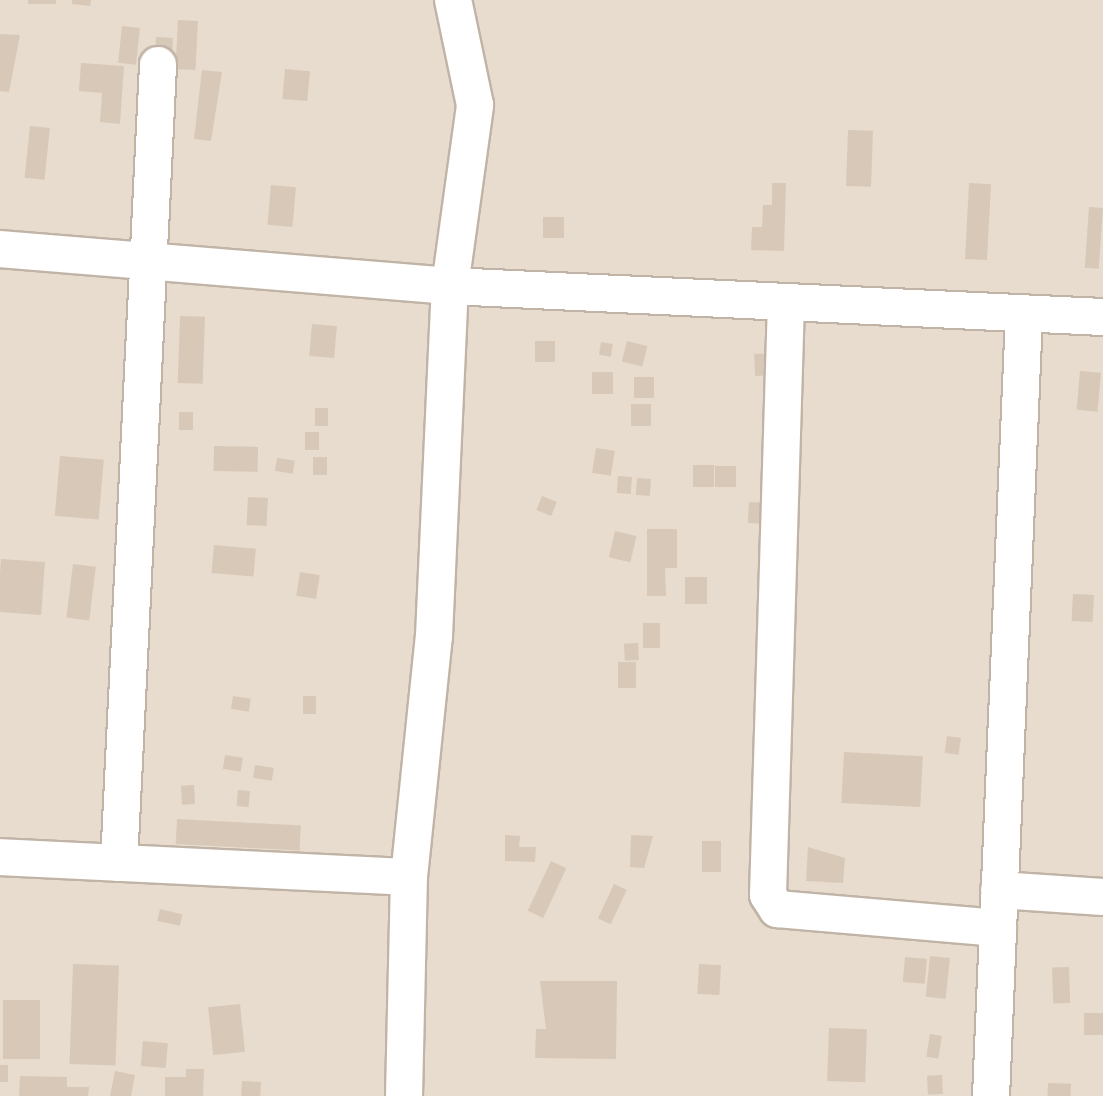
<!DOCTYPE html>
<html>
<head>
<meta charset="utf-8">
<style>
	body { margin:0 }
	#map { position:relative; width:1103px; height:1096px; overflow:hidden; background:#f3ebe1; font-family:Lato,sans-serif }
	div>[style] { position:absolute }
	.residential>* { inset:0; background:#e7dcce; transform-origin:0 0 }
	.building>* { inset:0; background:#d8c8b8; transform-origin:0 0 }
	.roads { filter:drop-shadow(2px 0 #c1b4a6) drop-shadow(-2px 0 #c1b4a6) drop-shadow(0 2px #c1b4a6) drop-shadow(0 -2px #c1b4a6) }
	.minor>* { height:36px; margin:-18px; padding:0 18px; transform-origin:18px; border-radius:18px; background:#fff }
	span { translate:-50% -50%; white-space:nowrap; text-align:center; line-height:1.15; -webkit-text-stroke:6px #fff; paint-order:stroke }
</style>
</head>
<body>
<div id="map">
	<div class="residential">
		<div style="left:0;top:0;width:1103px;height:1096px"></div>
	</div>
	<div class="building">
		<div style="left:28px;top:0;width:28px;height:4px"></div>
		<div style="clip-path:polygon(72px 0,91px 0,90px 6px,72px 4px)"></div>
		<div style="left:178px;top:20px;width:20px;height:49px;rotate:3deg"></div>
		<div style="left:122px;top:26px;width:18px;height:37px;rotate:6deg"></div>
		<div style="clip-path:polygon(0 34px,20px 35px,9px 92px,0 91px)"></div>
		<div style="left:156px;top:37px;width:17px;height:25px;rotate:3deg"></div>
		<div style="clip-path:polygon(81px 63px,124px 66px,120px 124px,100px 122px,102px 93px,79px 91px)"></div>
		<div style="left:285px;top:69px;width:25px;height:30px;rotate:5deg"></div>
		<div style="clip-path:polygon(202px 70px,222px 72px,211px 141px,194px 139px)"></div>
		<div style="left:30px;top:126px;width:20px;height:52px;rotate:6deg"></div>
		<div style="left:848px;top:130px;width:25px;height:56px;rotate:2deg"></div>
		<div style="clip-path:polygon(772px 183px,786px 183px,784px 251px,751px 250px,752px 227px,762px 227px,763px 205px,772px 205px)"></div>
		<div style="left:969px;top:183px;width:22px;height:76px;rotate:3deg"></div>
		<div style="left:271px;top:185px;width:25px;height:40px;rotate:5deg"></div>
		<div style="left:1089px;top:207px;width:14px;height:61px;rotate:4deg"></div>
		<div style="left:543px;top:217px;width:21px;height:21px"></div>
		<div style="left:180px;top:316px;width:25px;height:67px;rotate:2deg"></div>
		<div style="left:312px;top:324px;width:25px;height:32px;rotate:5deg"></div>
		<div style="left:535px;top:341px;width:20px;height:21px"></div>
		<div style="left:627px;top:341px;width:21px;height:21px;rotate:14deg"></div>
		<div style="left:601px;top:342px;width:12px;height:13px;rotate:9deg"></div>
		<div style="left:774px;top:353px;width:22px;height:20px;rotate:87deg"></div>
		<div style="left:1080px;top:371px;width:21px;height:39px;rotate:5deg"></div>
		<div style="left:592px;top:372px;width:21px;height:22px"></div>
		<div style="left:634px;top:377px;width:20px;height:21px"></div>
		<div style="left:631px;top:404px;width:20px;height:22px"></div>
		<div style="left:315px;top:408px;width:13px;height:18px"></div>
		<div style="left:179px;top:412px;width:14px;height:18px"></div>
		<div style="left:305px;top:432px;width:14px;height:18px"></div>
		<div style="left:214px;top:446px;width:44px;height:25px;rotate:1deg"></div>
		<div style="left:596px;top:448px;width:19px;height:25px;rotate:9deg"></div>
		<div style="left:60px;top:456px;width:44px;height:60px;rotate:5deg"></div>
		<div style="left:313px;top:457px;width:14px;height:18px"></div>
		<div style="left:277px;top:458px;width:18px;height:13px;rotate:9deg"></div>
		<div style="left:693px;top:465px;width:21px;height:22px"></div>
		<div style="left:715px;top:466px;width:21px;height:21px"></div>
		<div style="left:618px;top:476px;width:14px;height:17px;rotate:4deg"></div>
		<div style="left:637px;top:478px;width:14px;height:17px;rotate:4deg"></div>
		<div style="left:542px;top:496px;width:16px;height:15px;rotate:22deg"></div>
		<div style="left:248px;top:497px;width:20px;height:28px;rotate:3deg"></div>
		<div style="left:749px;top:502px;width:21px;height:21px;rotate:3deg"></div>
		<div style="clip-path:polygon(647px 529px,677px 529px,677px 568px,665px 568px,666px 596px,647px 596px)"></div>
		<div style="left:615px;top:531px;width:22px;height:27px;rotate:13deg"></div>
		<div style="left:214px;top:545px;width:42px;height:28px;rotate:5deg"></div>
		<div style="left:1px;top:559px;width:44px;height:53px;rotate:4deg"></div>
		<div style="left:73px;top:564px;width:23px;height:54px;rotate:7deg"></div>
		<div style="left:300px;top:572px;width:20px;height:24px;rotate:9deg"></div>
		<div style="left:685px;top:577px;width:22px;height:27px"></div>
		<div style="left:1073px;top:594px;width:21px;height:27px;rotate:3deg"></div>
		<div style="left:643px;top:623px;width:17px;height:25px"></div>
		<div style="left:638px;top:643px;width:17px;height:14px;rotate:87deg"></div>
		<div style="left:618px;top:662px;width:18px;height:26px"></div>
		<div style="left:233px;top:696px;width:18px;height:13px;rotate:9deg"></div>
		<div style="left:316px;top:696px;width:18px;height:13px;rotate:90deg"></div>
		<div style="left:947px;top:736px;width:14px;height:17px;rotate:8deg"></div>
		<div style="left:844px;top:752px;width:79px;height:51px;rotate:3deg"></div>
		<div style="left:225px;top:755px;width:18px;height:14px;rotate:9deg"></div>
		<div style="left:255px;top:765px;width:19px;height:13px;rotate:9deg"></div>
		<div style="left:194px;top:785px;width:19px;height:13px;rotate:87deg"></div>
		<div style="left:238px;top:790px;width:12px;height:16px;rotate:5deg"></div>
		<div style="left:177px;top:819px;width:124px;height:25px;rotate:3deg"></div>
		<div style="clip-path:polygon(505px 835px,520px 836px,519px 847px,536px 847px,535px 862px,505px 861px)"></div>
		<div style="clip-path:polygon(631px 835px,653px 836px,644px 868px,630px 867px)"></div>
		<div style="left:702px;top:841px;width:19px;height:31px"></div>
		<div style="clip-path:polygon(808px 847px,845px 858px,843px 883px,806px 881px)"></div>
		<div style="left:551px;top:861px;width:17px;height:55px;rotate:25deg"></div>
		<div style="left:614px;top:884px;width:14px;height:38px;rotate:25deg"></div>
		<div style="left:160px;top:909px;width:23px;height:12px;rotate:13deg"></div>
		<div style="left:930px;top:956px;width:20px;height:41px;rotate:6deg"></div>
		<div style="left:905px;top:957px;width:22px;height:25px;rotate:5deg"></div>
		<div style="left:73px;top:964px;width:46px;height:100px;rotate:2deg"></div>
		<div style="left:699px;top:964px;width:22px;height:30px;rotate:3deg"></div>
		<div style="left:1069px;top:967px;width:36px;height:17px;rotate:88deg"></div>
		<div style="clip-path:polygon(540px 981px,617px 981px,616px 1059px,535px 1058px,536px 1029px,546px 1029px)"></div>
		<div style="left:3px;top:1000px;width:37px;height:59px"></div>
		<div style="left:240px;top:1004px;width:48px;height:32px;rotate:84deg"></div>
		<div style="left:1084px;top:1013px;width:19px;height:22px"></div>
		<div style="left:829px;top:1028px;width:38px;height:53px;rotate:2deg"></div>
		<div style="left:930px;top:1034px;width:12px;height:23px;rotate:9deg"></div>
		<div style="left:143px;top:1041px;width:25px;height:25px;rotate:5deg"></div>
		<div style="left:0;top:1065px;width:8px;height:17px"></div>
		<div style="clip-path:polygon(186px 1069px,204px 1069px,203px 1096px,165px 1096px,165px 1077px,186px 1077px)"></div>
		<div style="clip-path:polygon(115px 1071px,135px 1075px,131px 1096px,110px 1096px)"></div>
		<div style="left:942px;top:1075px;width:19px;height:15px;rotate:87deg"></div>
		<div style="clip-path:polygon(20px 1076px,67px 1077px,67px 1087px,89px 1087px,88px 1096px,19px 1096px)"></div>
		<div style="left:242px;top:1081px;width:19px;height:15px;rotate:3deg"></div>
		<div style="left:1048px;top:1083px;width:23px;height:13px;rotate:2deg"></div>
	</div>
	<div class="roads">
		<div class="minor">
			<div style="left:0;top:249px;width:452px;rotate:4.7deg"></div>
			<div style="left:450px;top:286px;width:654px;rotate:2.72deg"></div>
			<div style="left:786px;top:302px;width:593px;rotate:91.74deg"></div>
			<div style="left:768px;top:895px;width:17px;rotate:57deg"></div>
			<div style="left:777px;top:909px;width:222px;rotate:4.9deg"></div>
			<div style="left:0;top:857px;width:409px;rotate:2.8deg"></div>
			<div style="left:119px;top:863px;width:799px;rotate:-87.2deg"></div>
			<div style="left:999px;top:890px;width:104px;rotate:3.9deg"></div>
			<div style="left:404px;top:1096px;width:219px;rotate:-88.7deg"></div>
			<div style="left:409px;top:877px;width:242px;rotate:-84.1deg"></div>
			<div style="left:434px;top:636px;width:350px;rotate:-87.4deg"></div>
			<div style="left:450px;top:286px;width:183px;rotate:-82.1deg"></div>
			<div style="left:475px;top:105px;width:107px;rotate:-101.8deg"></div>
			<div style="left:991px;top:1096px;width:783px;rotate:-87.58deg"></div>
		</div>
	</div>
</div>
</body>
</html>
